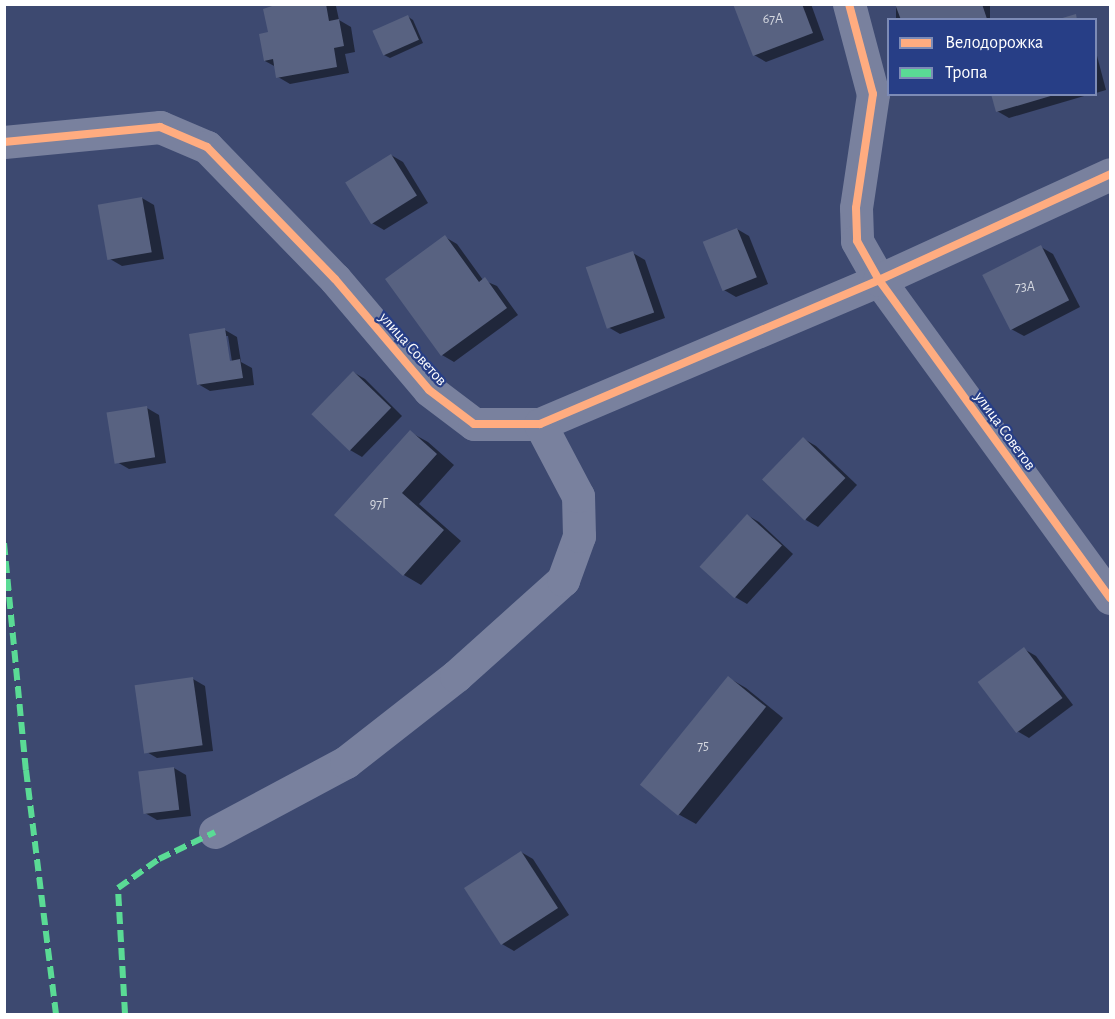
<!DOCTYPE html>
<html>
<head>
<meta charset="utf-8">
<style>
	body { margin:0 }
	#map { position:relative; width:1115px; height:1019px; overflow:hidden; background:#3d4970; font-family:"Alegreya Sans",sans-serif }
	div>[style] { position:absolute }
	.shadow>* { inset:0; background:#0007; transform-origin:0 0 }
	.building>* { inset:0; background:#586281; transform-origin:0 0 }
	.minor>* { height:33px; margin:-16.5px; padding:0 16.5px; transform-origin:16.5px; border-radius:16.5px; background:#79819e }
	.quiet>* { height:6px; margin-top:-3px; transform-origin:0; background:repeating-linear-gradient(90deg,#5adb95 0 12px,transparent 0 18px) }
	.cycleway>* { height:8px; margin:-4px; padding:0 4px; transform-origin:4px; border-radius:4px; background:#ffac80 }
	span { translate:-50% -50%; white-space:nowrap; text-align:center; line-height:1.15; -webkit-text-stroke:4.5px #273e86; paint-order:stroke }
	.number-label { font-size:14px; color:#d5d8e0 }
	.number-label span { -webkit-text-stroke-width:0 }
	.street-label { font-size:16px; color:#fff }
	.frame { position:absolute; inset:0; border:6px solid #fff; pointer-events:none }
	.legend { position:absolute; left:887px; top:18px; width:210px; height:78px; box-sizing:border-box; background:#273e86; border:2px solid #7d8bb6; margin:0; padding:8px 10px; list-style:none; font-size:18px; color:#fff }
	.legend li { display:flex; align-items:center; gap:12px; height:30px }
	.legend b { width:30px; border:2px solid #7d8bb6 }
</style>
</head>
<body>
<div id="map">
	<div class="shadow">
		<div style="clip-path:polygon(279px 4px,336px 6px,339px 20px,351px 27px,355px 52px,345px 54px,349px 73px,290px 84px,278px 77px,276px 67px,265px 61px,269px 34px)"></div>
		<div style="clip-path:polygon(735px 4px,811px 4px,824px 40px,766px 62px,754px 55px)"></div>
		<div style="left:896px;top:4px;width:94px;height:17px"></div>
		<div style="clip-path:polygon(407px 16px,413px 20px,423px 43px,390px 58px,384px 55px)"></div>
		<div style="clip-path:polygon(1096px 52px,1106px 90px,1096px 93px)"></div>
		<div style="clip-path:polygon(992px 94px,1091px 94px,1009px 118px,997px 111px)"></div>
		<div style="clip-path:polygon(391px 155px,403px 162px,428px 203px,384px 230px,372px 223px)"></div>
		<div style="clip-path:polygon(142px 198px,154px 205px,164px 259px,122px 266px,110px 259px)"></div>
		<div style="clip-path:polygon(737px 229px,749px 236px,768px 284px,736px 297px,724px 290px)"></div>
		<div style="clip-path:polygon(445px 237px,457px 244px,483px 280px,497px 286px,518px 315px,454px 362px,442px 355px)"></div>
		<div style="clip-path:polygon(1041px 247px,1053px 254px,1080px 307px,1024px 336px,1011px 329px)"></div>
		<div style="clip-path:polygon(633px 253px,645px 260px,665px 318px,620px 334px,608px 327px)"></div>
		<div style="clip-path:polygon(evenodd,225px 330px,237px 337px,241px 362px,252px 368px,254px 385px,210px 391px,198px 384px,225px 330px,225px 336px,228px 336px,233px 368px,230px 369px,225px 336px)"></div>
		<div style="clip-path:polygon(353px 372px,365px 379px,402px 416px,362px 457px,350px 450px)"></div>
		<div style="clip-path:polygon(147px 408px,159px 415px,166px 463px,129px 469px,117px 462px)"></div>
		<div style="clip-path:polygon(410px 432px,428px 442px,454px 465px,419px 504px,461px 541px,421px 585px,404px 575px,336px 515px)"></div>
		<div style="clip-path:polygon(804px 439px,816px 446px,857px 485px,818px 527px,806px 520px)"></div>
		<div style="clip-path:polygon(747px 515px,759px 522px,793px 554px,747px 604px,735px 597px,701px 566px)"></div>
		<div style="clip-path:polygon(1024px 649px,1036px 656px,1073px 705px,1029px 738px,1017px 731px)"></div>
		<div style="clip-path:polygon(729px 678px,746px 688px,783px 718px,696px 824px,678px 814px,642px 784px)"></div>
		<div style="clip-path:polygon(193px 679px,205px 686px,213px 751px,157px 758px,145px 751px)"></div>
		<div style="clip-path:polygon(174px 768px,186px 775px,191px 816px,157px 820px,145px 813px)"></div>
		<div style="clip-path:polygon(521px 852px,533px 859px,569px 915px,514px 951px,502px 944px,466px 889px)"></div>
	</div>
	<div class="building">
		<div style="clip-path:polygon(278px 4px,326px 4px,329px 21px,339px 19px,344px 46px,334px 48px,337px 67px,276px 78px,273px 59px,264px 61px,259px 34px,268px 32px,263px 9px)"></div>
		<div style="clip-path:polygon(733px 4px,802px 4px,813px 33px,753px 56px)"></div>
		<div style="clip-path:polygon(895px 4px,982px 4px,987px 19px,901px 20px)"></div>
		<div style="clip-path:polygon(1076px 14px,1077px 20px,1059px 20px,1059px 19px)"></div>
		<div style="left:408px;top:15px;width:27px;height:39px;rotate:66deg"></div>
		<div style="clip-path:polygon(991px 94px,1054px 94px,1054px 95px,996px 112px)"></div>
		<div style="left:391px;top:154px;width:49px;height:54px;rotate:58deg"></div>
		<div style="left:142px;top:197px;width:56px;height:45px;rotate:80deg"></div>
		<div style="left:737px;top:228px;width:53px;height:37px;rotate:68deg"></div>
		<div style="clip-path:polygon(445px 235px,479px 282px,485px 277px,507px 308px,441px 356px,385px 279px)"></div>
		<div style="left:1041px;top:245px;width:62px;height:66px;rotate:63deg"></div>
		<div style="left:633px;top:251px;width:65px;height:50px;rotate:71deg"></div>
		<div style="clip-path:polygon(225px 328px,230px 361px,240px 359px,243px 378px,197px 385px,189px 334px)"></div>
		<div style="left:353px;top:371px;width:53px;height:60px;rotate:44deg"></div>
		<div style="left:147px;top:406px;width:52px;height:41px;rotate:81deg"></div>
		<div style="clip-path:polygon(410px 430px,437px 454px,402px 493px,444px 530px,403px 576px,334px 515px)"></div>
		<div style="left:803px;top:437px;width:59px;height:59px;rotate:44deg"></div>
		<div style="left:747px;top:514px;width:47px;height:71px;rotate:42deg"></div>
		<div style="left:1024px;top:647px;width:64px;height:58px;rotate:53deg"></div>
		<div style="left:728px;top:676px;width:49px;height:140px;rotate:39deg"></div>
		<div style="left:193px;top:677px;width:69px;height:59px;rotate:82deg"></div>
		<div style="left:174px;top:767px;width:43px;height:36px;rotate:83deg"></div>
		<div style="left:521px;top:851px;width:68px;height:68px;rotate:57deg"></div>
	</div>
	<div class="minor">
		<div style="left:849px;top:4px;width:93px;rotate:75.1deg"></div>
		<div style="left:873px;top:94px;width:115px;rotate:98.5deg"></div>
		<div style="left:856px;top:208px;width:33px;rotate:88deg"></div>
		<div style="left:857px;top:241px;width:45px;rotate:60.6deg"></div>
		<div style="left:879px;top:280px;width:393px;rotate:54deg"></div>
		<div style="left:4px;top:142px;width:157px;rotate:-5.5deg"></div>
		<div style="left:160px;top:127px;width:51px;rotate:23.1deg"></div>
		<div style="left:207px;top:147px;width:184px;rotate:45.9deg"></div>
		<div style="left:335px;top:279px;width:145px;rotate:49.7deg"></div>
		<div style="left:429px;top:390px;width:56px;rotate:37.1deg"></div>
		<div style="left:474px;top:424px;width:66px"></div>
		<div style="left:540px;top:424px;width:368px;rotate:-23deg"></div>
		<div style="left:879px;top:280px;width:254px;rotate:-24.6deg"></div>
		<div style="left:215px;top:832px;width:149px;rotate:-28.1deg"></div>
		<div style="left:346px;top:762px;width:140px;rotate:-38deg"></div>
		<div style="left:456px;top:676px;width:144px;rotate:-41.9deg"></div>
		<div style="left:563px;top:580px;width:47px;rotate:-70deg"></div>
		<div style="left:579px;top:536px;width:40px;rotate:-91.4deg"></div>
		<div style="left:578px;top:496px;width:81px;rotate:-117.8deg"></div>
	</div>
	<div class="quiet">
		<div style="left:4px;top:543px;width:228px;rotate:84.5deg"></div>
		<div style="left:26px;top:770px;width:246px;rotate:83deg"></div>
		<div style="left:125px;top:1014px;width:126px;rotate:-93.2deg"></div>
		<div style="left:118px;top:888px;width:50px;rotate:-35.3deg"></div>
		<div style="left:159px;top:859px;width:62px;rotate:-25.7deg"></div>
	</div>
	<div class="cycleway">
		<div style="left:849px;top:4px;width:93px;rotate:75.1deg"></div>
		<div style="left:873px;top:94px;width:115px;rotate:98.5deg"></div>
		<div style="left:856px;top:208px;width:33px;rotate:88deg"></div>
		<div style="left:857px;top:241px;width:45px;rotate:60.6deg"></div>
		<div style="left:879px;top:280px;width:393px;rotate:54deg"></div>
		<div style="left:4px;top:142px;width:157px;rotate:-5.5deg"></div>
		<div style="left:160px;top:127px;width:51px;rotate:23.1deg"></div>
		<div style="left:207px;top:147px;width:184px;rotate:45.9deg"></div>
		<div style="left:335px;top:279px;width:145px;rotate:49.7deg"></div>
		<div style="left:429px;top:390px;width:56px;rotate:37.1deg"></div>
		<div style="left:474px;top:424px;width:66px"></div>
		<div style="left:540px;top:424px;width:368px;rotate:-23deg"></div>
		<div style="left:879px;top:280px;width:254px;rotate:-24.6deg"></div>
	</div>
	<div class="number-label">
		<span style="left:773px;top:19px">67А</span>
		<span style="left:1025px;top:287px">73А</span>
		<span style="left:379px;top:504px">97Г</span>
		<span style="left:703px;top:746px">75</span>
	</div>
	<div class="street-label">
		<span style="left:413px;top:349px;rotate:48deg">улица Советов</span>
		<span style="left:1005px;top:431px;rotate:54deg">улица Советов</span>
	</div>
	<div class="frame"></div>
	<ul class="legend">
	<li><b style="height:8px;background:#ffac80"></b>Велодорожка</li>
	<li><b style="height:8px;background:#5adb95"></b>Тропа</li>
	</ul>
</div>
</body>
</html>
